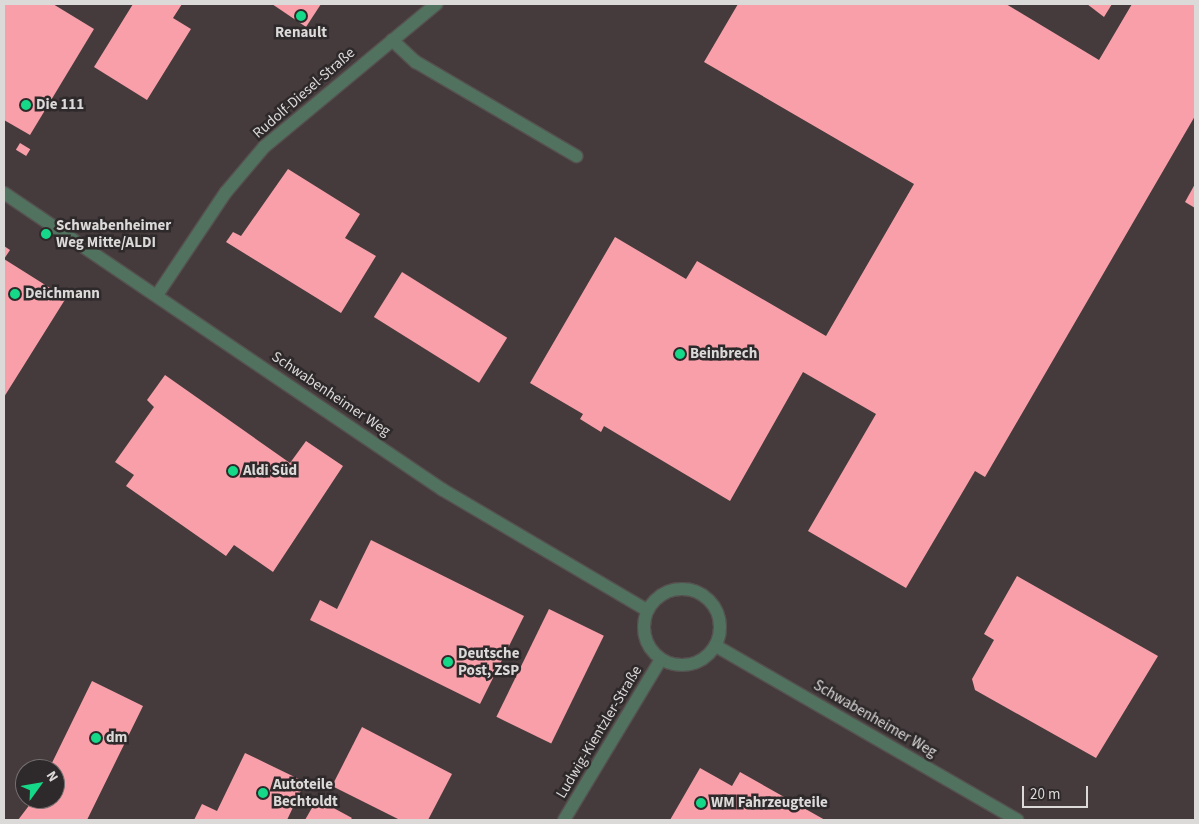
<!DOCTYPE html>
<html>
<head>
<meta charset="utf-8">
<style>
	body { margin:0 }
	#map { position:relative; width:1199px; height:824px; overflow:hidden; background:#383333; font-family:"Source Sans 3",sans-serif }
	div>[style] { position:absolute }
	.built>* { inset:0; background:#463b3c }
	.building>* { inset:0; background:#f89fa9; transform-origin:0 0 }
	.roads { filter:drop-shadow(1px 0 #565151) drop-shadow(-1px 0 #565151) drop-shadow(0 1px #565151) drop-shadow(0 -1px #565151) }
	.lane>* { height:12px; margin:-6px; padding:0 6px; transform-origin:6px; border-radius:6px; background:#51725e }
	.street>* { height:12px; margin:-6px; padding:0 6px; transform-origin:6px; border-radius:6px; background:#51725e }
	.street>.ring { margin:-6px; padding:0; box-sizing:content-box; background:none; border:12px solid #51725e; border-radius:50% }
	.dots>* { width:14px; height:14px; translate:-50% -50%; box-sizing:border-box; border:2px solid #2e292a; border-radius:50% }
	span { translate:-50% -50%; white-space:nowrap; text-align:center; line-height:1.15; -webkit-text-stroke:5px #2e292a; paint-order:stroke }
	.poi-label { font-size:15px; color:#dcd9d9; font-weight:700 }
	.left { translate:0 -50%; text-align:left }
	.street-label { font-size:15px; color:#dcd9d9 }
	.frame { position:absolute; inset:0; border:5px solid #dcd9d9; pointer-events:none }
	.north { position:absolute; left:15px; top:759px; width:50px; height:50px; box-sizing:border-box; background:#2e292a; border:1px solid #746f70; border-radius:50%; rotate:58deg; font-size:14px; font-weight:700; line-height:20px; text-align:center; color:#dcd9d9 }
	.north::after { content:''; display:block; margin:auto; width:18px; height:22px; background:#15d989; clip-path:polygon(50% 0,100% 100%,50% 72%,0 100%) }
	.scale { position:absolute; left:1022px; top:786px; width:66px; height:22px; box-sizing:border-box; border:2px solid #dcd9d9; border-top:0; padding-left:6px; font-size:15px; line-height:18px; white-space:nowrap; color:#dcd9d9; -webkit-text-stroke:4px #2e292a; paint-order:stroke }
</style>
</head>
<body>
<div id="map">
	<div class="built">
		<div style="clip-path:polygon(evenodd,4px 4px,1195px 4px,1195px 820px,4px 820px,4px 4px,25px 769px,55px 769px,55px 799px,25px 799px,25px 769px)"></div>
	</div>
	<div class="building">
		<div style="clip-path:polygon(4px 4px,53px 4px,94px 29px,30px 135px,4px 120px)"></div>
		<div style="clip-path:polygon(133px 4px,182px 4px,173px 18px,191px 29px,147px 100px,94px 67px)"></div>
		<div style="clip-path:polygon(272px 4px,321px 4px,306px 27px)"></div>
		<div style="clip-path:polygon(738px 4px,1006px 4px,1099px 60px,1132px 4px,1195px 4px,1195px 116px,985px 477px,975px 471px,906px 588px,808px 531px,876px 414px,803px 372px,730px 501px,604px 426px,601px 432px,580px 419px,583px 414px,530px 383px,615px 237px,686px 279px,697px 261px,826px 336px,914px 184px,704px 62px)"></div>
		<div style="clip-path:polygon(1087px 4px,1112px 4px,1104px 17px)"></div>
		<div style="left:20px;top:143px;width:12px;height:8px;rotate:31deg"></div>
		<div style="clip-path:polygon(288px 169px,360px 214px,345px 238px,376px 256px,341px 313px,226px 242px,233px 232px,241px 236px)"></div>
		<div style="clip-path:polygon(1195px 184px,1195px 208px,1185px 202px)"></div>
		<div style="clip-path:polygon(4px 246px,10px 250px,4px 259px,66px 298px,4px 397px)"></div>
		<div style="left:402px;top:272px;width:124px;height:53px;rotate:32deg"></div>
		<div style="clip-path:polygon(165px 375px,290px 463px,306px 441px,343px 466px,273px 572px,234px 545px,226px 556px,126px 486px,134px 475px,115px 462px,154px 407px,147px 400px)"></div>
		<div style="clip-path:polygon(371px 540px,524px 616px,480px 704px,310px 620px,320px 600px,337px 609px)"></div>
		<div style="clip-path:polygon(1017px 576px,1158px 656px,1096px 758px,975px 690px,972px 679px,994px 640px,984px 634px)"></div>
		<div style="left:549px;top:609px;width:61px;height:120px;rotate:26deg"></div>
		<div style="clip-path:polygon(92px 681px,143px 706px,87px 820px,18px 820px,34px 799px,55px 799px,55px 769px,49px 769px)"></div>
		<div style="clip-path:polygon(362px 727px,452px 774px,428px 820px,400px 820px,332px 786px)"></div>
		<div style="clip-path:polygon(245px 753px,305px 782px,287px 820px,194px 820px,202px 804px,217px 811px)"></div>
		<div style="clip-path:polygon(700px 768px,732px 786px,740px 772px,825px 820px,670px 820px)"></div>
		<div style="clip-path:polygon(317px 799px,352px 818px,350px 820px,305px 820px)"></div>
	</div>
	<div class="roads">
		<div class="lane">
			<div style="left:392px;top:40px;width:33px;rotate:43deg"></div>
			<div style="left:416px;top:62px;width:186px;rotate:30.4deg"></div>
		</div>
		<div class="street">
			<div style="left:4px;top:193px;width:530px;rotate:34.08deg"></div>
			<div style="left:443px;top:490px;width:237px;rotate:30.5deg"></div>
			<div style="left:157px;top:295px;width:124px;rotate:-56.2deg"></div>
			<div style="left:226px;top:192px;width:59px;rotate:-49.8deg"></div>
			<div style="left:264px;top:147px;width:224px;rotate:-39.7deg"></div>
			<div class="ring" style="left:644px;top:589px;width:64px;height:64px"></div>
			<div style="left:716px;top:646px;width:348px;rotate:30deg"></div>
			<div style="left:564px;top:820px;width:188px;rotate:-58.9deg"></div>
		</div>
	</div>
	<div class="dots">
		<div style="left:301px;top:16px;background:#15d989"></div>
		<div style="left:26px;top:105px;background:#15d989"></div>
		<div style="left:46px;top:234px;background:#15d989"></div>
		<div style="left:15px;top:294px;background:#15d989"></div>
		<div style="left:680px;top:354px;background:#15d989"></div>
		<div style="left:233px;top:471px;background:#15d989"></div>
		<div style="left:448px;top:662px;background:#15d989"></div>
		<div style="left:96px;top:738px;background:#15d989"></div>
		<div style="left:263px;top:793px;background:#15d989"></div>
		<div style="left:701px;top:803px;background:#15d989"></div>
	</div>
	<div class="poi-label">
		<span style="left:301px;top:33px">Renault</span>
		<span class="left" style="left:36px;top:105px">Die 111</span>
		<span class="left" style="left:56px;top:234px">Schwabenheimer<br>Weg Mitte/ALDI</span>
		<span class="left" style="left:25px;top:294px">Deichmann</span>
		<span class="left" style="left:690px;top:354px">Beinbrech</span>
		<span class="left" style="left:243px;top:471px">Aldi Süd</span>
		<span class="left" style="left:458px;top:662px">Deutsche<br>Post, ZSP</span>
		<span class="left" style="left:106px;top:738px">dm</span>
		<span class="left" style="left:273px;top:793px">Autoteile<br>Bechtoldt</span>
		<span class="left" style="left:711px;top:803px">WM Fahrzeugteile</span>
	</div>
	<div class="street-label">
		<span style="left:304px;top:93px;rotate:-41deg">Rudolf-Diesel-Straße</span>
		<span style="left:331px;top:394px;rotate:34deg">Schwabenheimer Weg</span>
		<span style="left:875px;top:719px;rotate:30deg">Schwabenheimer Weg</span>
		<span style="left:599px;top:732px;rotate:-59deg">Ludwig-Kientzler-Straße</span>
	</div>
	<div class="frame"></div>
	<div class="north">N</div>
	<div class="scale">20 m</div>
</div>
</body>
</html>
